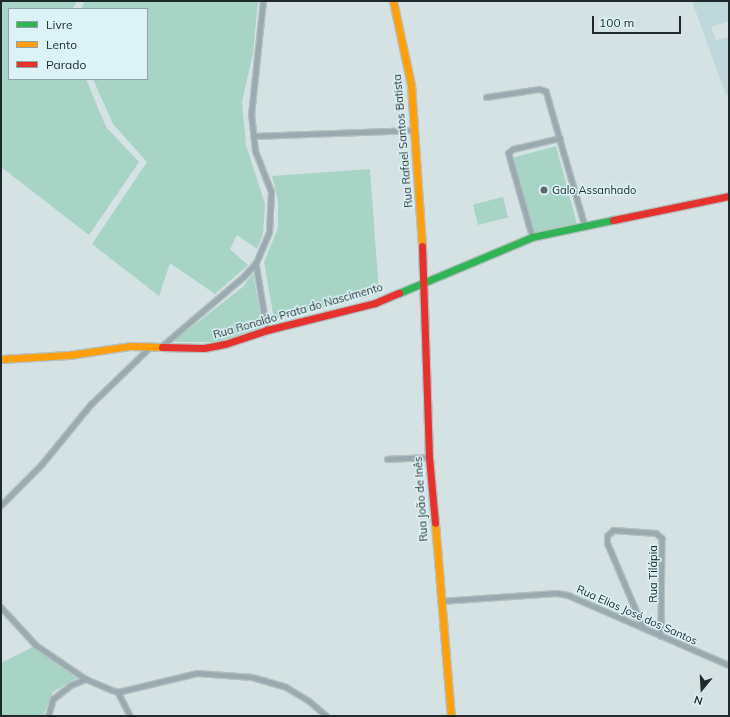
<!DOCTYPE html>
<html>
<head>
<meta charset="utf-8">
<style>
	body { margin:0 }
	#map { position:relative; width:730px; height:717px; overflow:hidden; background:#d4e2e4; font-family:Mulish,sans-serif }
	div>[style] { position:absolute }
	.built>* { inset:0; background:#bfd8db }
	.green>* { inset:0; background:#a7d4c4; transform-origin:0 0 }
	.roads { filter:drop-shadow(1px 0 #b5c0c1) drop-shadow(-1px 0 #b5c0c1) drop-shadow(0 1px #b5c0c1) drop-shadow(0 -1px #b5c0c1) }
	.street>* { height:4.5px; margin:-2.25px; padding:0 2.25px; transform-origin:2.25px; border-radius:2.25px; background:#99abb1 }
	.fast>* { height:7px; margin:-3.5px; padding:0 3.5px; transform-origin:3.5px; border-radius:3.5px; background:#30b455 }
	.slow>* { height:7px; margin:-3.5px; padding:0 3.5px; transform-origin:3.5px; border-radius:3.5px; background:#ff9f0a }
	.jam>* { height:7px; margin:-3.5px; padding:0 3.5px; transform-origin:3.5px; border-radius:3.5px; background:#e5322d }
	.dots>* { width:11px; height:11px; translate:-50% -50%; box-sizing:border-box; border:2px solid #dbf3f7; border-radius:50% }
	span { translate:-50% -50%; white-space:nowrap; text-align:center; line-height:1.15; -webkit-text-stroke:3px #dbf3f7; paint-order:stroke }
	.street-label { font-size:11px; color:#1f282a }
	.poi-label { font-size:11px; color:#1f282a }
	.left { translate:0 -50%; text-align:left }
	.frame { position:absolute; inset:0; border:2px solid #1f282a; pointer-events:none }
	.legend { position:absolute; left:8px; top:8px; width:140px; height:72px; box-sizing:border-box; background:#dbf3f7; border:1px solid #90a2a5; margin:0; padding:5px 7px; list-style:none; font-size:12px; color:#1f282a }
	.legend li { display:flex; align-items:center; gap:8px; height:20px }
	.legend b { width:20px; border:1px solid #90a2a5 }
	.north { position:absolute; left:682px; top:669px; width:40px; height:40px; -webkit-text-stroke:3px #dbf3f7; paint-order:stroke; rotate:198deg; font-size:11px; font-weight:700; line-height:16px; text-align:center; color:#1f282a }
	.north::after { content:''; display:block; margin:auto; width:14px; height:18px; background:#1f282a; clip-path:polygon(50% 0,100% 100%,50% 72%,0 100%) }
	.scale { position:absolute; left:592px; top:16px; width:89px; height:18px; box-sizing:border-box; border:2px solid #1f282a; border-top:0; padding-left:5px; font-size:12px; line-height:14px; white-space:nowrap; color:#1f282a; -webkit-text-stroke:3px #dbf3f7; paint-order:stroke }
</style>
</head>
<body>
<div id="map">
	<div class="built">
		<div style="clip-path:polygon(692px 1px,729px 1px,729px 21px,711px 27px,716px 40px,729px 37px,729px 94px,726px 95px)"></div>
	</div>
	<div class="green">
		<div style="clip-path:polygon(1px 1px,77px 1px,72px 9px,9px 9px,9px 79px,86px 79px,106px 127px,139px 162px,89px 235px,1px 167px)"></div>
		<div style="clip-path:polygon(85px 1px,258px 1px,253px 53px,242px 102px,246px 145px,265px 204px,263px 234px,257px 249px,237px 235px,230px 249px,248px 265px,215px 294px,170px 263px,159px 296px,92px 244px,147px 162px,113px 124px,93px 79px,147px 79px,147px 9px,81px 9px)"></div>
		<div style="left:556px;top:146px;width:80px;height:46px;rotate:75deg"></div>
		<div style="clip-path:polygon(370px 169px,379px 294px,274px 319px,264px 262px,278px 228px,278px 201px,272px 176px)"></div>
		<div style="left:503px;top:197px;width:21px;height:31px;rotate:76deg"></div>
		<div style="clip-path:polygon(253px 273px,263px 327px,216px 342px,172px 342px,243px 287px)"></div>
		<div style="clip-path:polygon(33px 647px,77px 678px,53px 692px,43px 716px,1px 716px,1px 663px)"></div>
	</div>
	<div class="roads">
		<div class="street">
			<div style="left:486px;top:97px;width:54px;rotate:-8.6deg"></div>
			<div style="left:539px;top:89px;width:7px;rotate:16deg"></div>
			<div style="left:546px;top:91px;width:141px;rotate:73.9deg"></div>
			<div style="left:253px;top:136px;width:162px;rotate:-2.1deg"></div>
			<div style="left:532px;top:237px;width:87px;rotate:-105.9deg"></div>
			<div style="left:508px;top:153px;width:6px;rotate:-39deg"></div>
			<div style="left:513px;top:149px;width:48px;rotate:-13.2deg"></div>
			<div style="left:256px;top:263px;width:68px;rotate:80.7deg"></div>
			<div style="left:162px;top:346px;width:106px;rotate:-40.4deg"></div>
			<div style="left:243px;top:277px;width:19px;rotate:-47deg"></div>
			<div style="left:256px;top:263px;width:33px;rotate:-67deg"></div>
			<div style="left:269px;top:233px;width:41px;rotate:-87.2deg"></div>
			<div style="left:271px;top:192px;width:44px;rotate:-111.3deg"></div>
			<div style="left:255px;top:151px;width:36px;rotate:-96deg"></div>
			<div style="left:251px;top:115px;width:115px;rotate:-84deg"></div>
			<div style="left:387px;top:459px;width:42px;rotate:-2.7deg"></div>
			<div style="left:1px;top:505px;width:57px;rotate:-45deg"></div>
			<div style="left:41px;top:465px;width:79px;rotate:-50.7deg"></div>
			<div style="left:91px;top:404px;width:83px;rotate:-44deg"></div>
			<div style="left:440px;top:601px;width:116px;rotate:-3.9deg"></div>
			<div style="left:556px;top:593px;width:12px;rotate:9deg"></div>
			<div style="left:568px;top:595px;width:176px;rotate:23.5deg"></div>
			<div style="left:1px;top:607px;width:52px;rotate:47.4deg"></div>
			<div style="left:36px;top:645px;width:60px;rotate:34.2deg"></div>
			<div style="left:86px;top:679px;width:28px;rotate:23deg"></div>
			<div style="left:112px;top:690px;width:6px;rotate:18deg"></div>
			<div style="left:118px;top:692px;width:81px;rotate:-13.5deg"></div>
			<div style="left:197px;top:673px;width:55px;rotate:4.2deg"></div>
			<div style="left:252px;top:677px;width:35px;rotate:16deg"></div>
			<div style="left:286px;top:687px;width:27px;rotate:31deg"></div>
			<div style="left:309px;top:701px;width:23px;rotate:40deg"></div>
			<div style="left:643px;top:628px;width:92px;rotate:-113deg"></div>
			<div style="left:607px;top:543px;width:7px;rotate:-90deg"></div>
			<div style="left:607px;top:536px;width:8px;rotate:-45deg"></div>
			<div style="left:613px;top:530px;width:43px;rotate:4deg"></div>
			<div style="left:656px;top:533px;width:8px;rotate:40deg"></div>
			<div style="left:662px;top:538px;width:98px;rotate:90.6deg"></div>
			<div style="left:118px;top:692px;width:27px;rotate:63deg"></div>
			<div style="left:48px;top:716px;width:18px;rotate:-74deg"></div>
			<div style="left:53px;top:699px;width:23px;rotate:-38deg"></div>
			<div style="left:71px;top:685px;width:16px;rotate:-22deg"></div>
		</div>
		<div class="fast">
			<div style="left:399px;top:293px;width:144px;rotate:-22.8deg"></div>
			<div style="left:532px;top:237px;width:83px;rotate:-11.9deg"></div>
		</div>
		<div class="slow">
			<div style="left:393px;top:1px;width:86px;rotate:77.9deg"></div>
			<div style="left:411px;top:85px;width:161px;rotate:86.1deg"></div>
			<div style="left:1px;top:359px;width:68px;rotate:-3.4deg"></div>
			<div style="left:69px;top:355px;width:63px;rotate:-8.3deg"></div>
			<div style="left:131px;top:346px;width:31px;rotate:2deg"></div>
			<div style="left:435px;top:523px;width:194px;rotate:85.3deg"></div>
		</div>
		<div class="jam">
			<div style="left:613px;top:220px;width:118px;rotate:-11.7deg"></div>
			<div style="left:422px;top:246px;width:211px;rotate:88.1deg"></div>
			<div style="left:429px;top:457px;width:66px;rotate:84.8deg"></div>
			<div style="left:162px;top:347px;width:42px;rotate:1.4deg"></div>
			<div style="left:204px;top:348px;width:21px;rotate:-11deg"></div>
			<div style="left:225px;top:344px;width:44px;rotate:-18.4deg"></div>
			<div style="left:267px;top:330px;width:111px;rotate:-14deg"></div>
			<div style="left:375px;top:303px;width:26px;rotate:-23deg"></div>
		</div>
	</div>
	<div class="dots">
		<div style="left:544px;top:190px;background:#5e696b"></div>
	</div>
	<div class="street-label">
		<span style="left:403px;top:141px;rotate:-95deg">Rua Rafael Santos Batista</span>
		<span style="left:298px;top:311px;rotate:-16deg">Rua Ronaldo Prata do Nascimento</span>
		<span style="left:421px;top:499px;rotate:-94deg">Rua João de Inês</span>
		<span style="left:653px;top:574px;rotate:-90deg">Rua Tilápia</span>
		<span style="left:637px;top:615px;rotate:24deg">Rua Elias José dos Santos</span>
	</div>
	<div class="poi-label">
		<span class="left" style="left:552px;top:190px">Galo Assanhado</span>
	</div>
	<div class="frame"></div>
	<ul class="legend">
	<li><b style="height:5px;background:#30b455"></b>Livre</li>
	<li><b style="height:5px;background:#ff9f0a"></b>Lento</li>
	<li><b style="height:5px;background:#e5322d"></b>Parado</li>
	</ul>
	<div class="north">N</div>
	<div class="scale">100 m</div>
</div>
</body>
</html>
